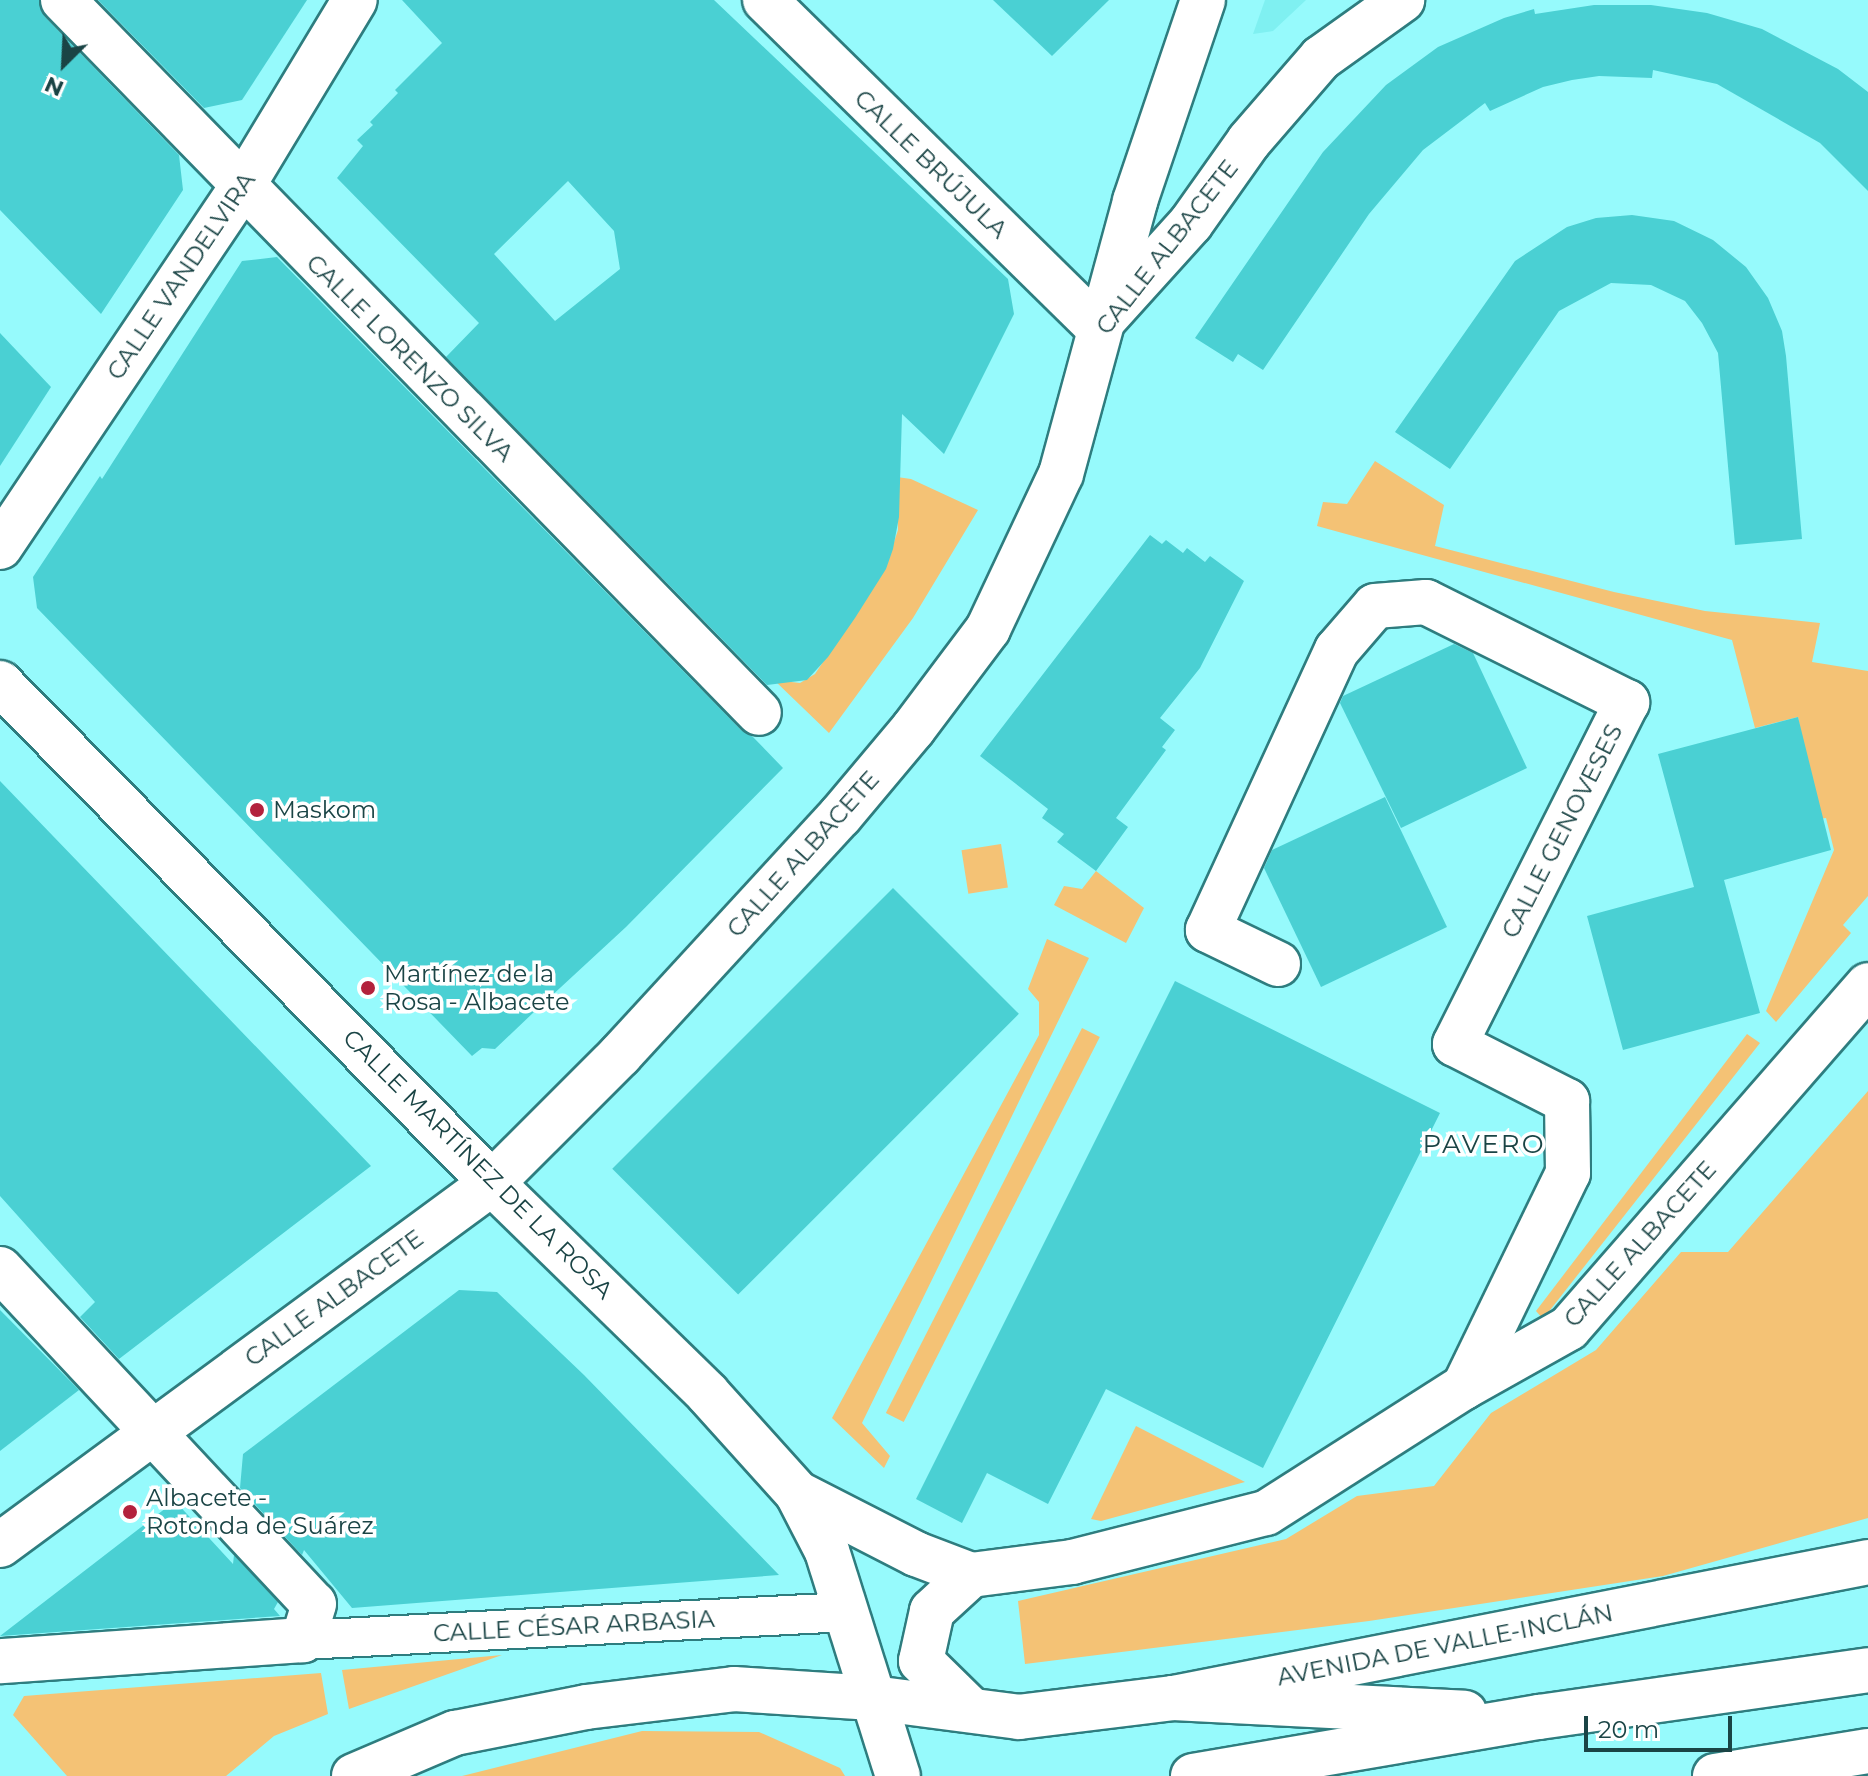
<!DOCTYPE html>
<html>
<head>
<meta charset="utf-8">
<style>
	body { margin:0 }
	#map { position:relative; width:1868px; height:1776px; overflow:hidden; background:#96fafc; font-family:Montserrat,sans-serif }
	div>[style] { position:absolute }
	.built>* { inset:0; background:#7ff0f1 }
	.green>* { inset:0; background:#f4c275; transform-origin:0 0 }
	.building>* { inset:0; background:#4ad0d3; transform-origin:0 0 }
	.roads { filter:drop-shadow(2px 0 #2e7d7f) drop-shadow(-2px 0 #2e7d7f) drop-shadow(0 2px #2e7d7f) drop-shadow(0 -2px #2e7d7f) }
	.pedestrian>* { height:38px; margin:-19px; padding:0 19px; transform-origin:19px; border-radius:19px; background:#fff }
	.minor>* { height:44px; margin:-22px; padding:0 22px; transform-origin:22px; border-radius:22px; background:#fff }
	.tertiary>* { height:44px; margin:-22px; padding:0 22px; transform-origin:22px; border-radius:22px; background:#fff }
	.primary>* { height:44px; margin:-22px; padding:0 22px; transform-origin:22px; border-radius:22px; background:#fff }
	.dots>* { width:22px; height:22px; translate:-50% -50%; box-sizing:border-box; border:4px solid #fff; border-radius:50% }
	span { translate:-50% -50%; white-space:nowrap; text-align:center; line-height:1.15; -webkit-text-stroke:7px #fff; paint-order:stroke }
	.street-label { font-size:24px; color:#1a4445 }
	.poi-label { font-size:24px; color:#1a4445 }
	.left { translate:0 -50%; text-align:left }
	.neighbourhood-label { font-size:26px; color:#1a4445; letter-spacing:2px }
	.north { position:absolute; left:24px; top:24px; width:80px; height:80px; -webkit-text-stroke:6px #fff; paint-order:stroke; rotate:204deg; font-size:22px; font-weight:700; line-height:32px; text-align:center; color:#1a4445 }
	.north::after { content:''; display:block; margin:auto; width:28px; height:36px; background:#1a4445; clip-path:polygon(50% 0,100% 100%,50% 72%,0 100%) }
	.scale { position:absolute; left:1584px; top:1716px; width:148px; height:36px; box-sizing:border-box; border:4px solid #1a4445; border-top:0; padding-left:10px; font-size:24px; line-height:28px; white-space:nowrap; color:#1a4445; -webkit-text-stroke:6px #fff; paint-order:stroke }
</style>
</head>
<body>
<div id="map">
	<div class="built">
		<div style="clip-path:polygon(1265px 0,1306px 0,1273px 31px,1253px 34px)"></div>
	</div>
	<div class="green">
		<div style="clip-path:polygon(1375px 461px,1444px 505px,1435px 546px,1614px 592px,1705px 611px,1820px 623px,1812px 662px,1868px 671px,1868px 896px,1843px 925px,1851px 933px,1776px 1022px,1766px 1011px,1834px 850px,1826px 818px,1818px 819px,1798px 717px,1755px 728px,1732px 640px,1317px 526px,1323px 502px,1347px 504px)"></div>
		<div style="clip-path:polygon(897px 477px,911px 479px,978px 510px,913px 618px,829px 733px,774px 680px,800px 683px,815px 674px,885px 569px,898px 530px)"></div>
		<div style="left:1001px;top:844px;width:44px;height:40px;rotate:81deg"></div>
		<div style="clip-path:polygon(1096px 871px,1144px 908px,1126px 943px,1054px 905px,1064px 886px,1082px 889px)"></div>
		<div style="clip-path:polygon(1047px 939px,1089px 958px,862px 1423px,890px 1456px,884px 1468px,832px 1418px,1039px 1035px,1039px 1002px,1028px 989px)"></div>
		<div style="left:1082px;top:1028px;width:20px;height:432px;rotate:27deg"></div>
		<div style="clip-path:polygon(1747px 1034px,1760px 1043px,1543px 1319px,1536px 1311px)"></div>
		<div style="clip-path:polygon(1868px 1091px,1868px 1518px,1663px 1576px,1369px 1621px,1025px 1664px,1018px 1601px,1286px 1539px,1357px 1496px,1434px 1486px,1491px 1413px,1596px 1350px,1681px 1252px,1728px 1252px)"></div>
		<div style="clip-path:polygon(1136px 1426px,1245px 1482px,1101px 1521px,1091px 1519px)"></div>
		<div style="clip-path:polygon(502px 1655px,349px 1709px,342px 1670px)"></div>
		<div style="clip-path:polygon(321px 1673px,328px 1714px,274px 1736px,226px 1776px,67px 1776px,13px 1715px,24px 1696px)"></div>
		<div style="clip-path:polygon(642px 1731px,759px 1732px,840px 1768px,845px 1776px,462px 1776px)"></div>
	</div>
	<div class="building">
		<div style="clip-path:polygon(0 0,39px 0,45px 17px,179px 155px,183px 190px,101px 314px,0 210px)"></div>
		<div style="clip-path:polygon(98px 0,307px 0,242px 100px,204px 108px)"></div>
		<div style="clip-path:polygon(evenodd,402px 0,714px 0,1008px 279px,1014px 314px,944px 454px,902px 414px,899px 517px,893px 549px,886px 569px,855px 618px,828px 657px,807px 680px,767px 685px,446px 357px,479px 323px,337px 178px,363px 146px,357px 140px,373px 125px,370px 122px,398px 93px,395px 90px,442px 43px,402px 0,568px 181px,614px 231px,620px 269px,555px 321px,494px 254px,568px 181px)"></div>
		<div style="clip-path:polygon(993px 0,1109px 0,1052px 56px)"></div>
		<div style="clip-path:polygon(1594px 5px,1651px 5px,1707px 13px,1762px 29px,1838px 69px,1868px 92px,1868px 191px,1820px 143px,1717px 84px,1653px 70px,1652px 78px,1599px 76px,1572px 80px,1543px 87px,1490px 111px,1485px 103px,1423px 150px,1369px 214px,1263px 370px,1238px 354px,1233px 362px,1195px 338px,1323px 152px,1386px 85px,1438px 47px,1504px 18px,1534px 9px,1535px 14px)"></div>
		<div style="clip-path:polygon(1632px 215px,1674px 221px,1713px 240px,1746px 267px,1768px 298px,1782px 331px,1786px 356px,1802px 539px,1735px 545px,1718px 353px,1702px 323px,1685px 301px,1651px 285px,1611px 283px,1559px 311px,1450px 469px,1395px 432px,1515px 261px,1567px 227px,1596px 218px)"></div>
		<div style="clip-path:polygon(277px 257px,741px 730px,753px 737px,783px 768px,626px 927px,534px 1012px,495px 1049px,482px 1048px,472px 1056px,37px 608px,33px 577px,100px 476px,102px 479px,242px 261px)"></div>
		<div style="clip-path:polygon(0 333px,51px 387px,0 466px)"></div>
		<div style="clip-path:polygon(1150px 535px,1162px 544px,1166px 540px,1183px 553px,1187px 548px,1205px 562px,1210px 556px,1244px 581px,1200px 668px,1160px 718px,1175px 730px,1162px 747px,1166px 750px,1116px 818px,1128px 827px,1096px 871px,1057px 842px,1064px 834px,1042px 818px,1048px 809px,980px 756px)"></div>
		<div style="clip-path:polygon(1454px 644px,1473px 653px,1527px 768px,1401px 828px,1340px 703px,1343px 696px)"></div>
		<div style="clip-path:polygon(1798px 717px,1831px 850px,1724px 880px,1760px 1013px,1623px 1050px,1587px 916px,1694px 887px,1658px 754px)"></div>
		<div style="clip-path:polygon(0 781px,371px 1166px,119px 1359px,80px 1317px,95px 1302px,0 1196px)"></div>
		<div style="clip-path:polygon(1385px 797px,1447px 927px,1321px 987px,1264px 868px,1272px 850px)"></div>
		<div style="left:893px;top:888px;width:178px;height:397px;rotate:45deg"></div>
		<div style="clip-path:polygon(1175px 981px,1440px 1113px,1263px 1468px,1106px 1389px,1048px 1504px,987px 1473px,962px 1523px,916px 1499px)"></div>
		<div style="clip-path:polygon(459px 1290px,497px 1292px,584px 1375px,779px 1575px,352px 1608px,304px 1550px,302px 1555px,240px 1488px,243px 1454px)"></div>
		<div style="clip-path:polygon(0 1310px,79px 1390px,0 1451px)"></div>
		<div style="clip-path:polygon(175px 1501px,233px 1564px,234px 1555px,278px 1602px,274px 1609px,280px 1616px,0 1636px)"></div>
	</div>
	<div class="roads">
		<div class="pedestrian">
			<div style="left:303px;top:1640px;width:544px;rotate:-2.95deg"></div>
		</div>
		<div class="minor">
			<div style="left:63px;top:0;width:996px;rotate:45.69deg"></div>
			<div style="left:765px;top:0;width:467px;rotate:44.5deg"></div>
			<div style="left:1107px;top:316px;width:125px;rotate:-47.9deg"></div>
			<div style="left:1191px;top:223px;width:100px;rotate:-54.7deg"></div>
			<div style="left:1249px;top:141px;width:110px;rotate:-49.1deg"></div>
			<div style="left:1321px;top:58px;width:100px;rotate:-35.6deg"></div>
			<div style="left:0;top:547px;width:434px;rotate:-56.1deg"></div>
			<div style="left:242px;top:187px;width:218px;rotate:-58.9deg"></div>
			<div style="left:1278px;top:964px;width:78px;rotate:-154.1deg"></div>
			<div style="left:1208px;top:930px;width:308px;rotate:-65.3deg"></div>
			<div style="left:1337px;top:650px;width:58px;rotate:-49.2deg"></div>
			<div style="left:1375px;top:606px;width:51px;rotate:-4.5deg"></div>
			<div style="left:1426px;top:602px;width:225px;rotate:26.5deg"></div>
			<div style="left:1627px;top:702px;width:383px;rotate:116.7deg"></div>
			<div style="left:1455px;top:1044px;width:126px;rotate:27deg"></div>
			<div style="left:1567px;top:1101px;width:72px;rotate:89.2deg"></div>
			<div style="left:1568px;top:1173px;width:238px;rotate:115.9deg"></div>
			<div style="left:0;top:1269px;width:459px;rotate:46.9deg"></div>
			<div style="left:314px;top:1604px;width:38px;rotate:107deg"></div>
			<div style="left:303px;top:1640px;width:304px;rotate:176deg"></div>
			<div style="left:797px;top:1493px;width:134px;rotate:27.1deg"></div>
			<div style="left:916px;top:1554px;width:59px;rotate:20.9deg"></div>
			<div style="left:971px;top:1575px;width:102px;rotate:-7.3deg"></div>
			<div style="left:1072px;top:1562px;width:200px;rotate:-14.2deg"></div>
			<div style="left:1266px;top:1513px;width:235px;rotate:-32.5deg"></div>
			<div style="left:1464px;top:1387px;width:120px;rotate:-29.3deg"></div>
			<div style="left:1569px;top:1328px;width:455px;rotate:-48.9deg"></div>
			<div style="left:0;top:1545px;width:611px;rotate:-36.34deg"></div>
			<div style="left:492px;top:1183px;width:181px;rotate:-45deg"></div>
			<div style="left:620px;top:1055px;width:325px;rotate:-47.4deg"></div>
			<div style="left:840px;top:816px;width:114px;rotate:-50deg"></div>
			<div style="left:913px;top:729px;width:125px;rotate:-53.1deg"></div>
			<div style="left:988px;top:629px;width:171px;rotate:-64.8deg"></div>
			<div style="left:1061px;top:474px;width:283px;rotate:-74.8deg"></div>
			<div style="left:1135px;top:201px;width:212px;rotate:-71.3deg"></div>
			<div style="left:971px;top:1575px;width:53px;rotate:137.3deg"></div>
			<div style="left:932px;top:1611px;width:51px;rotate:102.4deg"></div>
			<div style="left:921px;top:1661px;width:70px;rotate:44.4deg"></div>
		</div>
		<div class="tertiary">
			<div style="left:873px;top:1698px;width:147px;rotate:7.4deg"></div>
			<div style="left:1019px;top:1717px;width:155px;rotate:-7deg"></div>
			<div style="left:1173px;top:1698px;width:708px;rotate:-11.07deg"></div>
		</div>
		<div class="primary">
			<div style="left:0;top:683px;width:701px;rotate:45.46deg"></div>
			<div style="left:492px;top:1183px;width:301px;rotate:44.3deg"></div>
			<div style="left:707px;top:1393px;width:135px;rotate:48deg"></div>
			<div style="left:797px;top:1493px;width:65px;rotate:62.7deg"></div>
			<div style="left:827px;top:1551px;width:236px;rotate:72.5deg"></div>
			<div style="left:1173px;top:1698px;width:292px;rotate:2.9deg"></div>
			<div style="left:354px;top:1776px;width:110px;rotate:-23.1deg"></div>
			<div style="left:455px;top:1733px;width:134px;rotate:-11.2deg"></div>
			<div style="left:586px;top:1707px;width:149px;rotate:-6.9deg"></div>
			<div style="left:734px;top:1689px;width:139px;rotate:3.7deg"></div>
			<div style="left:1193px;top:1776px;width:351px;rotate:-9.7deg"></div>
			<div style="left:1539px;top:1717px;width:332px;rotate:-8.1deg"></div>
			<div style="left:1715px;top:1776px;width:155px;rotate:-9.3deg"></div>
		</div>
	</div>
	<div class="dots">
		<div style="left:257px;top:810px;background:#b3213c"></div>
		<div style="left:368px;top:988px;background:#b3213c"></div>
		<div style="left:130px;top:1512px;background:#b3213c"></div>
	</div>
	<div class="street-label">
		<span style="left:931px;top:164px;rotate:44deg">CALLE BRÚJULA</span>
		<span style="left:1167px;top:247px;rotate:-52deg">CALLE ALBACETE</span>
		<span style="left:181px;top:276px;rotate:-56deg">CALLE VANDELVIRA</span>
		<span style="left:410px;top:358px;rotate:45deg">CALLE LORENZO SILVA</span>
		<span style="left:1562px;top:831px;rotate:-63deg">CALLE GENOVESES</span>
		<span style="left:803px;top:854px;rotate:-48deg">CALLE ALBACETE</span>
		<span style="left:478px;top:1164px;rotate:45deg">CALLE MARTÍNEZ DE LA ROSA</span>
		<span style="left:1640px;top:1244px;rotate:-48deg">CALLE ALBACETE</span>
		<span style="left:334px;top:1298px;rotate:-36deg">CALLE ALBACETE</span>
		<span style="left:574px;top:1626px;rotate:-3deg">CALLE CÉSAR ARBASIA</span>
		<span style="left:1445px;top:1645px;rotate:-11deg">AVENIDA DE VALLE-INCLÁN</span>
	</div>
	<div class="poi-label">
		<span class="left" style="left:273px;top:810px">Maskom</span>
		<span class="left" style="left:384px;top:988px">Martínez de la<br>Rosa - Albacete</span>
		<span class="left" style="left:146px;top:1512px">Albacete -<br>Rotonda de Suárez</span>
	</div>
	<div class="neighbourhood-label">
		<span style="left:1484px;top:1145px">PAVERO</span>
	</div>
	<div class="north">N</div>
	<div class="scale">20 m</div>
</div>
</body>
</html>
